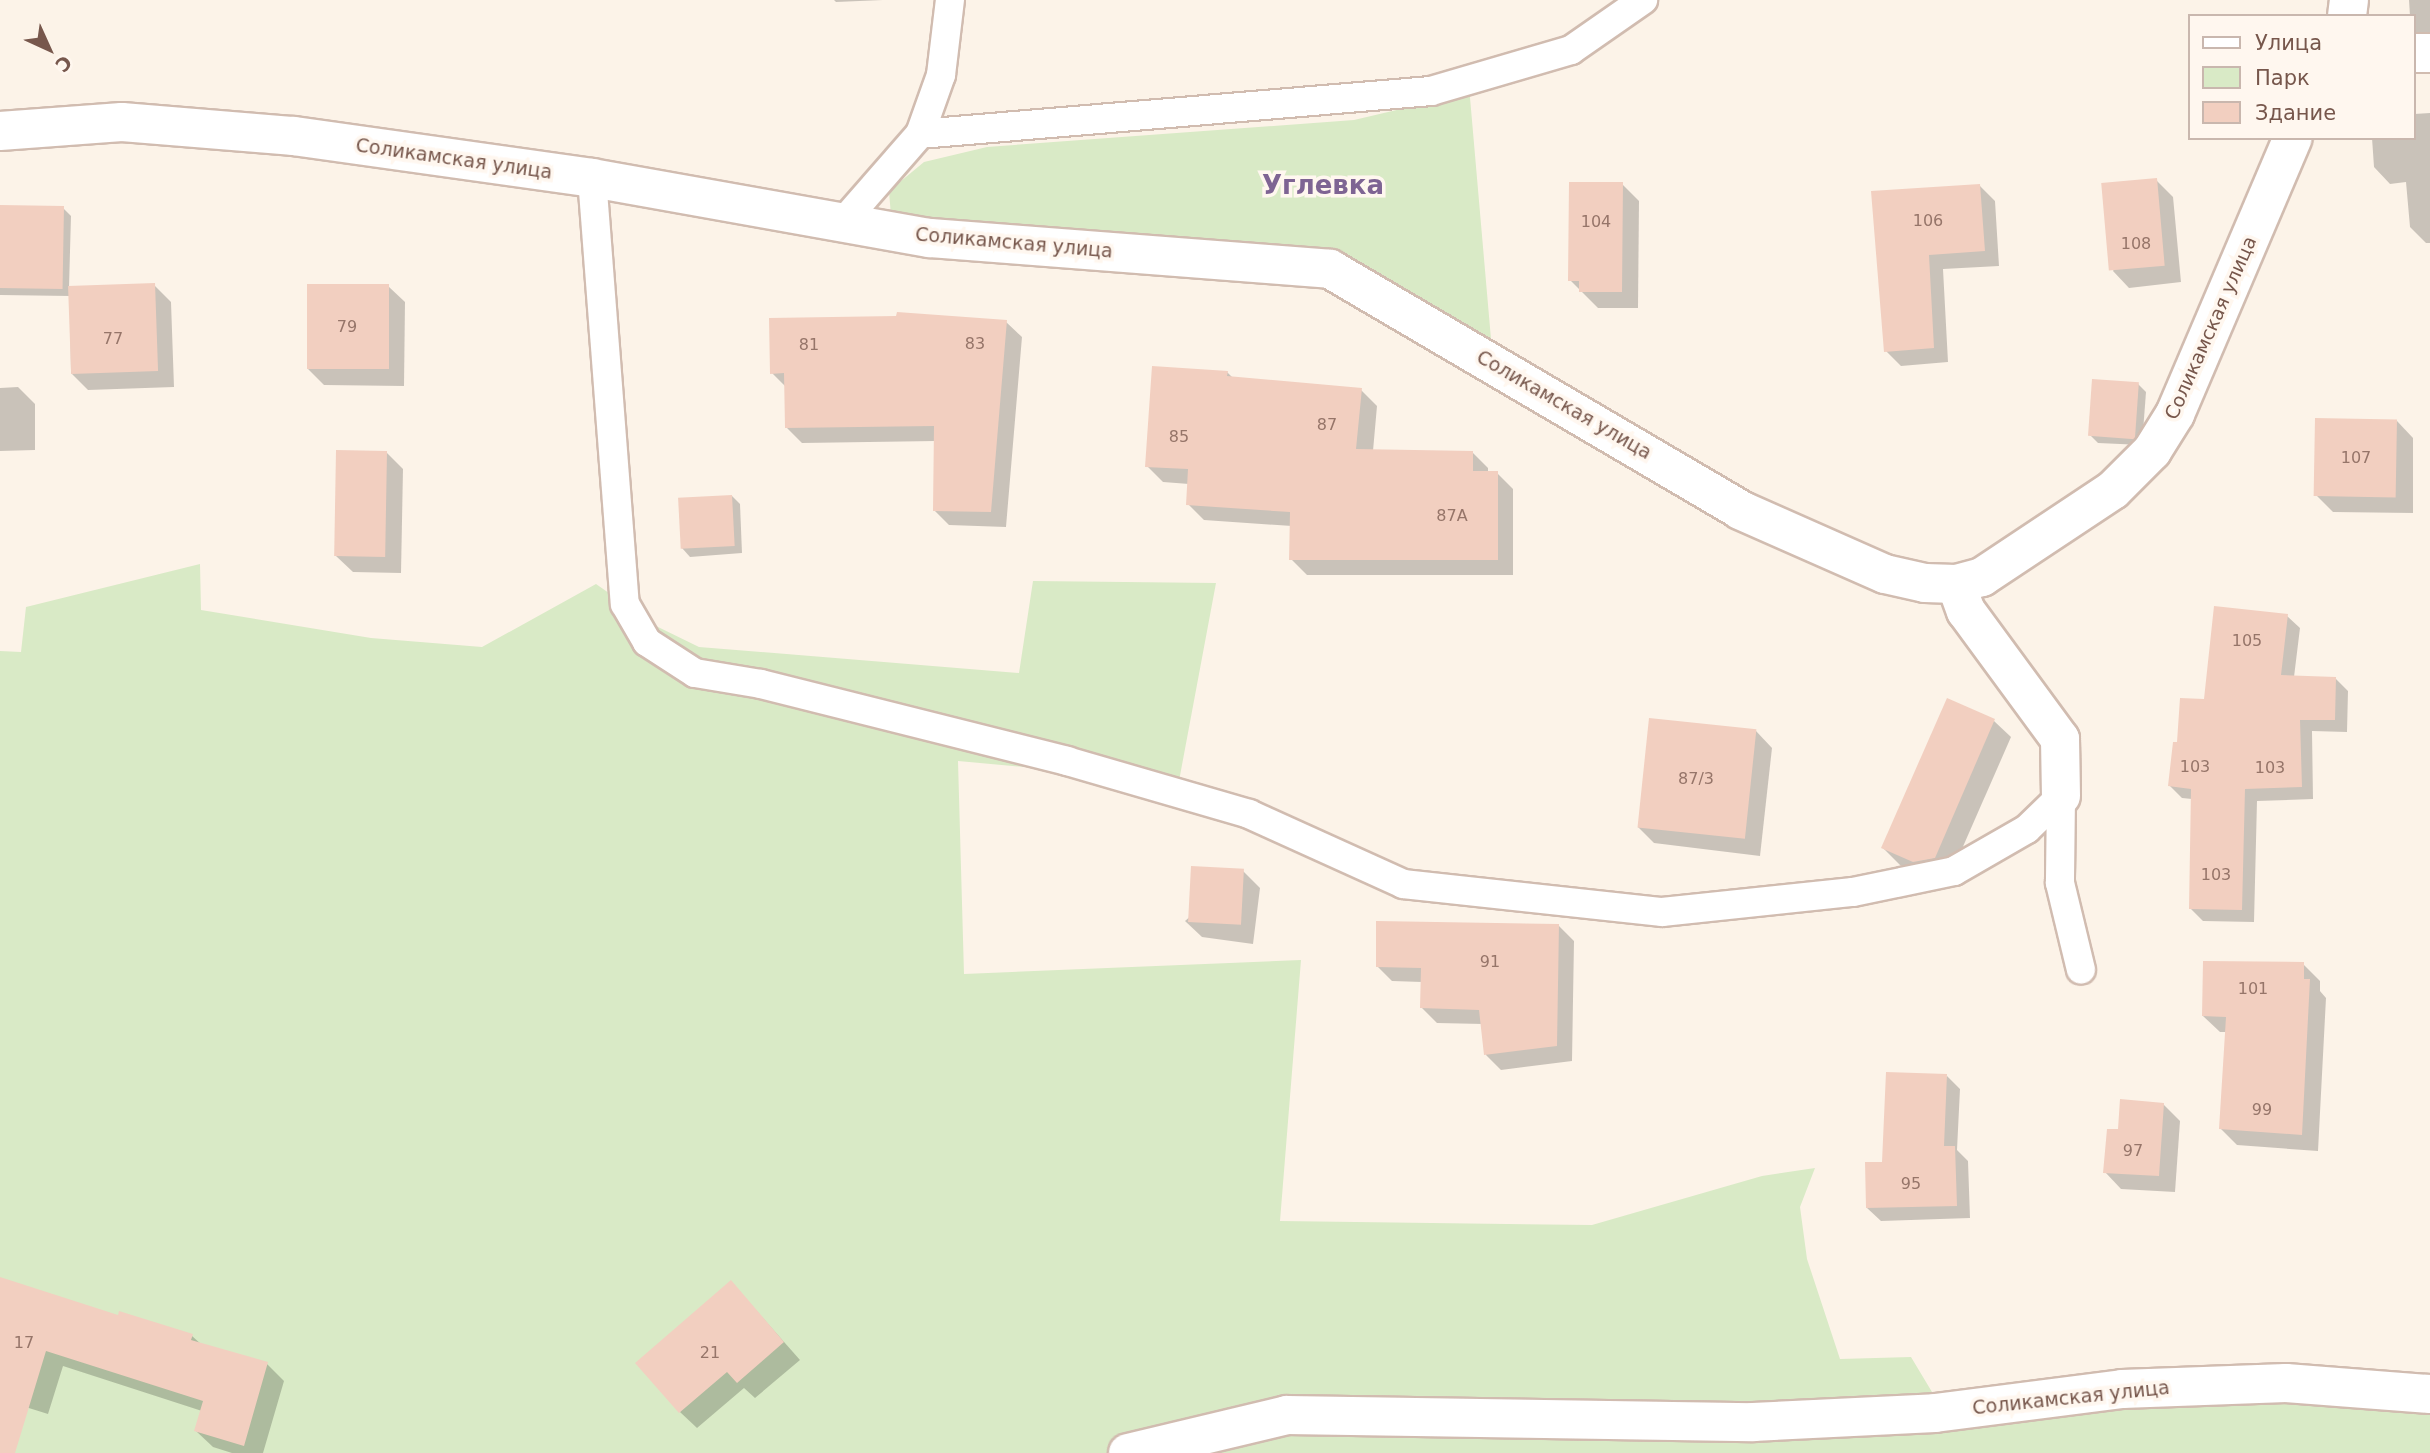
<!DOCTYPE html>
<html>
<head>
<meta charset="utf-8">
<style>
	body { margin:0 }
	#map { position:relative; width:2430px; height:1453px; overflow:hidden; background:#fcf3e8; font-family:"DejaVu Sans",sans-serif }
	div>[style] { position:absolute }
	.green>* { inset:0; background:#d9eac6 }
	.shadow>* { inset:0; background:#0003 }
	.building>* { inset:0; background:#f2cfc0; transform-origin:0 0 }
	.roads { filter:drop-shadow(2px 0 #d1bcb0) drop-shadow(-2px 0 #d1bcb0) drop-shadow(0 2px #d1bcb0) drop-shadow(0 -2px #d1bcb0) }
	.lane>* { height:28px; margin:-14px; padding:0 14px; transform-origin:14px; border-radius:14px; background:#fff }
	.street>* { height:38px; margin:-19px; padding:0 19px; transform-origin:19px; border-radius:19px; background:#fff }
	span { translate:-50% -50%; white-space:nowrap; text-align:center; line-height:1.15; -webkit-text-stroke:7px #fff7ef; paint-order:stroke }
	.number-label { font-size:16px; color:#967569 }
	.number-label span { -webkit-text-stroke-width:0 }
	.street-label { font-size:19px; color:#77574c }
	.district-label { font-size:26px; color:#7e6493; font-weight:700 }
	.legend { position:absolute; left:2188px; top:14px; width:228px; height:126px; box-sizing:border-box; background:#fff7ef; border:2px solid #c9b7ae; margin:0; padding:9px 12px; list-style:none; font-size:21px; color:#77574c }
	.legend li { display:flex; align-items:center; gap:14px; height:35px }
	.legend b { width:35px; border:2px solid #c9b7ae }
	.north { position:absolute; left:14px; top:14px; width:70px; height:70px; -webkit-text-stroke:5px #fff7ef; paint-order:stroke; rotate:135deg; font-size:19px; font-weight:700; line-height:28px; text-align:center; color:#77574c }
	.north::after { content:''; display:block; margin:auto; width:24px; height:32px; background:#77574c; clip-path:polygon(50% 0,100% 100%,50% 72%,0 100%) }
</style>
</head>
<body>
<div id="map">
	<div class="green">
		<div style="clip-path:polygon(1469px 86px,1491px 339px,1336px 256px,891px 216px,889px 191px,924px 162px,987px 147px,1354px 120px,1435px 101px)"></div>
		<div style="clip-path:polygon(200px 564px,201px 610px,371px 638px,482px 647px,596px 584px,656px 626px,699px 647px,1019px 673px,1033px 581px,1216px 583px,1179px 781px,958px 761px,964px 974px,1301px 960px,1280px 1221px,1592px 1225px,1762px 1176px,1815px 1168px,1800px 1207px,1807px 1259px,1840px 1359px,1911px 1357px,1935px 1397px,2430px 1378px,2430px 1453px,0 1453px,0 651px,21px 652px,26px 607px)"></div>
	</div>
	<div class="shadow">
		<div style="clip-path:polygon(834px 0,883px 0,836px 2px)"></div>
		<div style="clip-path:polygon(2409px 0,2430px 0,2430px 48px,2414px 34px,2414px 16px,2410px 16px)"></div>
		<div style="clip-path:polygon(2430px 113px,2430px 243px,2426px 243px,2410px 227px,2406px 182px,2390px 184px,2374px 167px,2372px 138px,2414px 138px,2414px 114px)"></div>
		<div style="clip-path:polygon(2156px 180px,2173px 197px,2181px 282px,2129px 288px,2113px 271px)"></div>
		<div style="clip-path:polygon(1622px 184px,1639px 201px,1638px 308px,1598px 308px,1570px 280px)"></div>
		<div style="clip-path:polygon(1980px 186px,1995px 201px,1999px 266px,1943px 269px,1948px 362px,1901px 366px,1886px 351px,1873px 193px)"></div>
		<div style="clip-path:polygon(0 206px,63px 208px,71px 216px,69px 288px,154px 285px,171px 302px,174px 387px,88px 390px,71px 373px,70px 296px,0 295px)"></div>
		<div style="clip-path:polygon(388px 286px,405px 302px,404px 386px,324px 385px,308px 369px)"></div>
		<div style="clip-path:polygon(898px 318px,1006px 322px,1022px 337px,1006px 527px,949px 525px,934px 510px,936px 441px,802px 443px,787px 428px,786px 387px,772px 373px)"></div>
		<div style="clip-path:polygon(1227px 372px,1233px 378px,1361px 390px,1377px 406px,1373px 451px,1472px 452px,1488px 468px,1488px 473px,1497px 473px,1513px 489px,1513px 575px,1307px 575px,1291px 559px,1292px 526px,1204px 520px,1188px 504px,1189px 484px,1163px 482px,1147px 466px)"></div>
		<div style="clip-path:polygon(2138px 384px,2146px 392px,2142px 445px,2098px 443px,2090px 435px)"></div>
		<div style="clip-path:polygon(18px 387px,35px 404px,35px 450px,0 451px,0 388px)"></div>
		<div style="clip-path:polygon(2397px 421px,2413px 438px,2413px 513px,2333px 512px,2316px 495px)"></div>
		<div style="clip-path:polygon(386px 452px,403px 469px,401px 573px,353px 572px,336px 556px)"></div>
		<div style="clip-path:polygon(732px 496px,740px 504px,742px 553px,690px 557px,682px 548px)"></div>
		<div style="clip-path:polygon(2287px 616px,2300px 628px,2294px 677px,2336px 679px,2348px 691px,2347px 732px,2312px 731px,2313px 799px,2257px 801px,2254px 922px,2203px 921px,2191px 909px,2192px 799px,2182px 798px,2170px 786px,2179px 744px,2205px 701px)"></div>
		<div style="clip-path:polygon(1947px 701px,1994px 721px,2011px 737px,1951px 874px,1931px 878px,1900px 865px,1883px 848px)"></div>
		<div style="clip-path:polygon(1756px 731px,1772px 748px,1760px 856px,1654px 843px,1638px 827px)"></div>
		<div style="clip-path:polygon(1243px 871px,1260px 888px,1253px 944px,1202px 937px,1185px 921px)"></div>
		<div style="clip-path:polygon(1559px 926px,1574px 941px,1572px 1061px,1501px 1070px,1486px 1055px,1483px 1024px,1437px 1023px,1422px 1008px,1422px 982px,1392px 981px,1377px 966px)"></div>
		<div style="clip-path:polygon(2303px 964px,2320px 981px,2320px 991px,2326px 998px,2318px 1151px,2237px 1145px,2221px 1129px,2227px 1032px,2220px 1032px,2203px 1016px)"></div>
		<div style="clip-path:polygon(1947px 1076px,1960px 1089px,1957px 1150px,1968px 1161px,1970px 1218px,1881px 1221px,1867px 1208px,1884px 1163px)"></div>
		<div style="clip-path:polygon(2163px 1104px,2180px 1121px,2175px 1192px,2121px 1189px,2105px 1172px,2120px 1131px)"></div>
		<div style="clip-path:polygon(0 1279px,119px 1317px,192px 1336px,202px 1345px,267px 1364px,284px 1381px,263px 1453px,232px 1453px,213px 1447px,196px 1431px,202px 1411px,63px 1366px,48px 1414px,0 1399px)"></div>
		<div style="clip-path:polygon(731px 1282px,800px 1360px,755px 1398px,744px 1388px,697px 1428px,680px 1412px)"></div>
	</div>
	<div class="building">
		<div style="left:2157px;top:178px;width:88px;height:56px;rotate:85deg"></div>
		<div style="clip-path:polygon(1569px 182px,1623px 182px,1622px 292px,1579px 292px,1579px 281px,1568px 281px)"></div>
		<div style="clip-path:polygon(1980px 184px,1985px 251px,1929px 255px,1934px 348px,1884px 352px,1871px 191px)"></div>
		<div style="left:0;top:205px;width:64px;height:83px;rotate:1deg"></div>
		<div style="left:155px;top:283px;width:88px;height:87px;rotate:88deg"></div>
		<div style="left:307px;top:284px;width:82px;height:85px"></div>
		<div style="clip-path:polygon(897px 312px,1007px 320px,991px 512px,933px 511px,934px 426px,785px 428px,784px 373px,770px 374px,769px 318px,896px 316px)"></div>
		<div style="clip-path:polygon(1152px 366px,1228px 371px,1227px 376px,1362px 388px,1356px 449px,1473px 451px,1473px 471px,1498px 471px,1498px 560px,1289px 560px,1290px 512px,1186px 505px,1188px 469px,1145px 467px)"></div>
		<div style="left:2092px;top:379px;width:47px;height:57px;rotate:4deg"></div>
		<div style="left:2315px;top:418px;width:82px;height:78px;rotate:1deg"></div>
		<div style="left:387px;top:451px;width:106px;height:51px;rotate:91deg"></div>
		<div style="left:732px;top:495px;width:51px;height:54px;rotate:87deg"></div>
		<div style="clip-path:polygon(2214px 606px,2288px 614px,2281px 675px,2336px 677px,2335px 720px,2300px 720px,2302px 787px,2245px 789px,2242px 910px,2189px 909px,2191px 789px,2168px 786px,2173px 742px,2177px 742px,2180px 698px,2204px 699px)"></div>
		<div style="clip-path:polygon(1947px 698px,1995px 719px,1935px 858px,1913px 862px,1881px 848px)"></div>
		<div style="left:1649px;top:718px;width:108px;height:110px;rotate:6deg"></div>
		<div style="left:1191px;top:866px;width:53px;height:56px;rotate:3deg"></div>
		<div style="clip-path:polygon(1376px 921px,1559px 924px,1557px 1046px,1484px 1055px,1479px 1010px,1420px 1008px,1421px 968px,1376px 967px)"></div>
		<div style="clip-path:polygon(2203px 961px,2304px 962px,2304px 979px,2310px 979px,2302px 1135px,2219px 1129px,2226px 1017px,2202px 1016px)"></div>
		<div style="clip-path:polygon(1886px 1072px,1947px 1074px,1944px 1146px,1955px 1146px,1957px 1206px,1866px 1208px,1865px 1162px,1882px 1162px)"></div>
		<div style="clip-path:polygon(2120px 1099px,2164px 1103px,2159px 1176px,2103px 1173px,2107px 1129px,2118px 1129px)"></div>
		<div style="clip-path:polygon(0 1277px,118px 1315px,119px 1311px,193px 1334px,191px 1340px,268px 1362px,244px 1446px,194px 1431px,203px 1401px,46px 1351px,15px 1453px,0 1453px)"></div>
		<div style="clip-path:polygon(731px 1280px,784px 1342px,737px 1383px,727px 1372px,679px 1413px,635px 1363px)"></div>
	</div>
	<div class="roads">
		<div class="lane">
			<div style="left:920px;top:134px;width:63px;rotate:-70.4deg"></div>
			<div style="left:941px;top:75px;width:76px;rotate:-83.2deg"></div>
			<div style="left:592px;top:178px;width:427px;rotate:85.6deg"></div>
			<div style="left:625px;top:604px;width:44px;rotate:59.9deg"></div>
			<div style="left:647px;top:642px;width:57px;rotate:32.9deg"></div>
			<div style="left:695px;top:673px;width:67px;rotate:9.5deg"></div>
			<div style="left:761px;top:684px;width:316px;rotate:14.1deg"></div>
			<div style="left:1067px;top:761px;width:190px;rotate:16.2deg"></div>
			<div style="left:1249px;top:814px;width:169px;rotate:24.4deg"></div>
			<div style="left:1403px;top:884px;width:261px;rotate:6.2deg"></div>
			<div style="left:1662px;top:912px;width:192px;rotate:-6deg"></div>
			<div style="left:1853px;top:892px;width:103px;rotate:-11.7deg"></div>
			<div style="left:1954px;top:871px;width:84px;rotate:-29.9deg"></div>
			<div style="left:2027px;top:829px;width:47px;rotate:-44.1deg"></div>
			<div style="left:2061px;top:796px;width:87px;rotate:90.7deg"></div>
			<div style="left:2060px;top:883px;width:89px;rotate:76.4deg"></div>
			<div style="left:844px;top:221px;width:116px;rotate:-48.9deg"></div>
			<div style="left:920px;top:134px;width:513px;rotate:-4.81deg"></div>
			<div style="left:1431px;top:91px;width:146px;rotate:-16.3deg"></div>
			<div style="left:1571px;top:50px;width:88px;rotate:-34.8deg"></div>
		</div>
		<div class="street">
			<div style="left:2347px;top:16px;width:16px;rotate:-83deg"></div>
			<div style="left:2414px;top:53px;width:16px"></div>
			<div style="left:0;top:131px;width:122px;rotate:-4.2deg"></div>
			<div style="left:122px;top:122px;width:173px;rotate:4.7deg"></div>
			<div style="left:294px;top:136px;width:301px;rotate:8deg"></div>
			<div style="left:592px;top:178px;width:343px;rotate:10.1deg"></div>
			<div style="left:930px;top:238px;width:401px;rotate:4.4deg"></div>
			<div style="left:1330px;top:269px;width:476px;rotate:30.4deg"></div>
			<div style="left:1740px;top:510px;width:158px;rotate:23.8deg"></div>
			<div style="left:1885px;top:574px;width:41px;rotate:12.7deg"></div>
			<div style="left:1925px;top:583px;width:31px;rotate:2deg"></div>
			<div style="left:1956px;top:584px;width:27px;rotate:-15deg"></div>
			<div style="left:1982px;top:577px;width:157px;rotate:-33.6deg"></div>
			<div style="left:2113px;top:490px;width:55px;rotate:-45deg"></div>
			<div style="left:2152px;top:451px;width:44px;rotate:-58.1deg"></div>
			<div style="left:2175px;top:414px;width:300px;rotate:-66.9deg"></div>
			<div style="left:1956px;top:584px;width:29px;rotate:70deg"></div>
			<div style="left:1966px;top:611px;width:159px;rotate:53.7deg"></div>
			<div style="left:2060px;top:739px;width:57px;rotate:89deg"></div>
			<div style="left:1128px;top:1453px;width:163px;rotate:-13.4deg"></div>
			<div style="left:1287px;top:1415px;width:466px;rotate:0.9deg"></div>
			<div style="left:1753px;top:1422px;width:182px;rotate:-2.8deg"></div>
			<div style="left:1935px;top:1413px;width:189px;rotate:-7.3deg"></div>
			<div style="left:2122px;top:1389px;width:164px;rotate:-2.1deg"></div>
			<div style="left:2286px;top:1383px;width:144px;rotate:4.4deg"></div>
		</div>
	</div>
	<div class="number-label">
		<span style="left:1928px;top:221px">106</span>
		<span style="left:1596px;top:222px">104</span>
		<span style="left:2136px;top:244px">108</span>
		<span style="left:347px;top:327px">79</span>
		<span style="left:113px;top:339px">77</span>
		<span style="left:975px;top:344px">83</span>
		<span style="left:809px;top:345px">81</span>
		<span style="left:1327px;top:425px">87</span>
		<span style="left:1179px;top:437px">85</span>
		<span style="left:2356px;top:458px">107</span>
		<span style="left:1452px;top:516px">87А</span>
		<span style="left:2247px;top:641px">105</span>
		<span style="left:2195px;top:767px">103</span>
		<span style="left:2270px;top:768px">103</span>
		<span style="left:1696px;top:779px">87/3</span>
		<span style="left:2216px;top:875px">103</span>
		<span style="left:1490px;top:962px">91</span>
		<span style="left:2253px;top:989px">101</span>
		<span style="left:2262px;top:1110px">99</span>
		<span style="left:2133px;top:1151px">97</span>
		<span style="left:1911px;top:1184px">95</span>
		<span style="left:24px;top:1343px">17</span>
		<span style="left:710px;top:1353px">21</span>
	</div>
	<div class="street-label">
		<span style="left:454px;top:159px;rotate:8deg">Соликамская улица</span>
		<span style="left:1014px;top:243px;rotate:5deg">Соликамская улица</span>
		<span style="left:2211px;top:328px;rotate:-66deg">Соликамская улица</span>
		<span style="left:1564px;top:405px;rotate:30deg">Соликамская улица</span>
		<span style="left:2071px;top:1398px;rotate:-6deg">Соликамская улица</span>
	</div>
	<div class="district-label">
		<span style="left:1323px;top:186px">Углевка</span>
	</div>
	<ul class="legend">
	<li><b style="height:9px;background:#fff"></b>Улица</li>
	<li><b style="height:19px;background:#d9eac6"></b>Парк</li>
	<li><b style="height:19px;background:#f2cfc0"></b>Здание</li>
	</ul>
	<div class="north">С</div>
</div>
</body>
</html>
